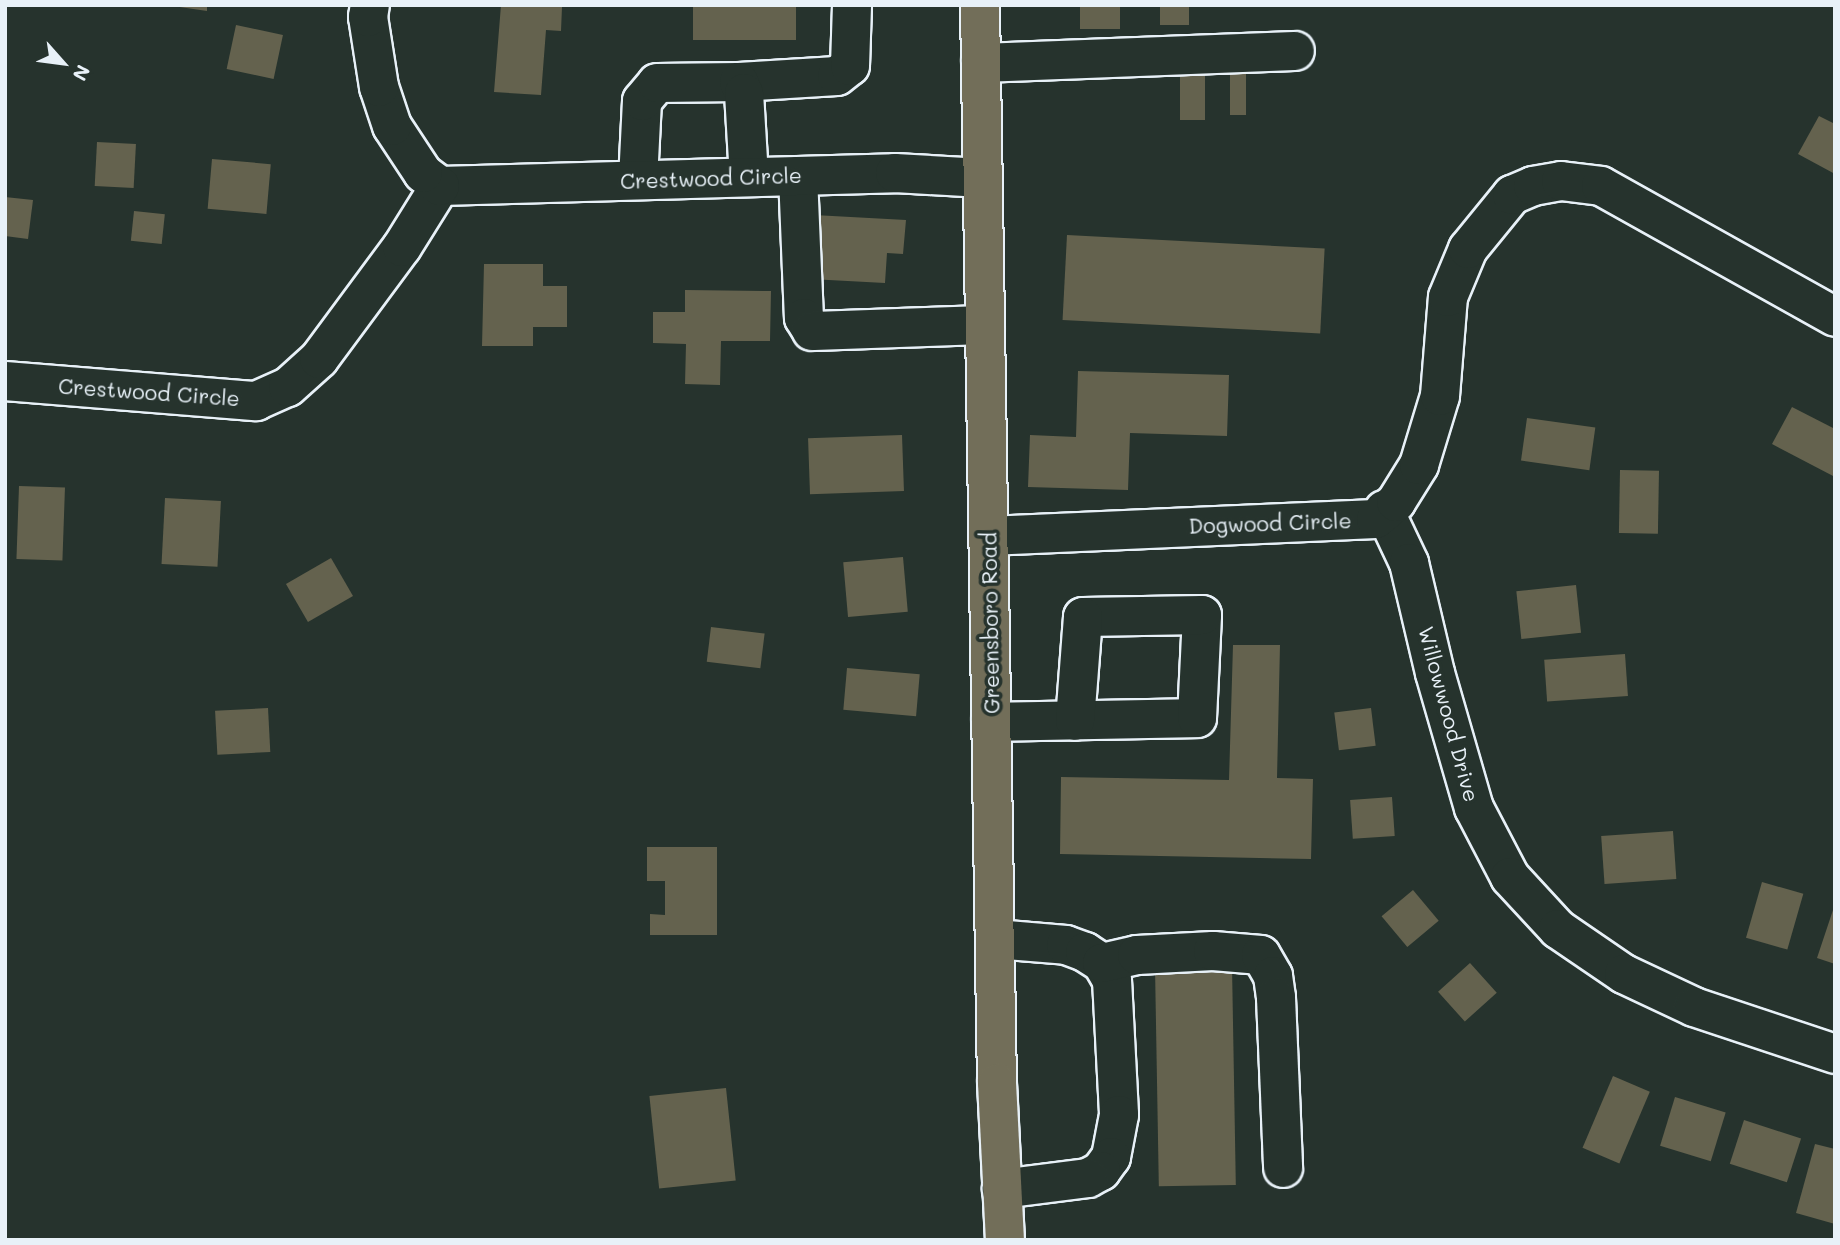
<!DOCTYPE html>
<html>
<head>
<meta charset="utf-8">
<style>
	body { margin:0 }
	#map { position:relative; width:1840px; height:1245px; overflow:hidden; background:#26332d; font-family:Mali,sans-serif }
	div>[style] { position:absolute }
	.building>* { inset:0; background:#64624e; transform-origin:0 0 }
	.roads { filter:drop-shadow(2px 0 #e8f1f8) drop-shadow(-2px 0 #e8f1f8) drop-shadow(0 2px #e8f1f8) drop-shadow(0 -2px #e8f1f8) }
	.minor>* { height:38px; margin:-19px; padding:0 19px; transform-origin:19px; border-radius:19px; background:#26332d }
	.major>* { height:38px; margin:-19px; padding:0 19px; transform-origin:19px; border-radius:19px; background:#726e59 }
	span { translate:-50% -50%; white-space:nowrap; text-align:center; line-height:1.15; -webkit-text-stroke:7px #26332d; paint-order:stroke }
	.street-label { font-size:21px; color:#e8f1f8 }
	.frame { position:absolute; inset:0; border:7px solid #e8f1f8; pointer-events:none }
	.north { position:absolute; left:28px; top:28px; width:70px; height:70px; -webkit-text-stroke:5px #26332d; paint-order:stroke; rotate:118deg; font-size:19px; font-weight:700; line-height:28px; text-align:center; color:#e8f1f8 }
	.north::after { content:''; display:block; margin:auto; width:24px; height:32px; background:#e8f1f8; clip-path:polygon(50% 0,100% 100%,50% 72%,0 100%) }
</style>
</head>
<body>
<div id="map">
	<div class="building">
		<div style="clip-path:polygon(166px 5px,207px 5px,207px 11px)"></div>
		<div style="clip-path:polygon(501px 5px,562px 7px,561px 31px,546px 30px,541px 95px,494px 92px)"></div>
		<div style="left:693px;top:5px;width:103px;height:35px"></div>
		<div style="left:1080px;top:5px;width:40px;height:24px"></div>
		<div style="left:1160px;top:5px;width:29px;height:20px"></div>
		<div style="left:236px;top:25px;width:48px;height:45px;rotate:12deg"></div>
		<div style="left:1180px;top:66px;width:25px;height:54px"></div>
		<div style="left:1230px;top:67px;width:16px;height:48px"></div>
		<div style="clip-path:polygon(1819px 116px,1835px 124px,1835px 174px,1798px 154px)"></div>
		<div style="left:97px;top:142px;width:39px;height:44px;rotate:3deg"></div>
		<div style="left:212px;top:159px;width:59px;height:50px;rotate:5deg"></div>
		<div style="clip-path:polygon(5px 197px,33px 200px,28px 239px,5px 236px)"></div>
		<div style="left:134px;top:211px;width:31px;height:30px;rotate:6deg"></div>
		<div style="clip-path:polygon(814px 215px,906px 220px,903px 254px,887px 253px,885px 283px,810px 279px)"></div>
		<div style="left:1067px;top:235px;width:258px;height:85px;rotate:3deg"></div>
		<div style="clip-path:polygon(484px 264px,543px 264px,543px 286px,567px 286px,567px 327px,533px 327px,533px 346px,482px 346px)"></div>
		<div style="clip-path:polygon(685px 290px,771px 291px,770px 341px,721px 341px,720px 385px,685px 384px,686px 344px,653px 343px,653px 312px,685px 312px)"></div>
		<div style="clip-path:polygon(1078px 371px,1229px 375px,1227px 436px,1130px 433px,1128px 490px,1028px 487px,1030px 435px,1076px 437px)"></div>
		<div style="clip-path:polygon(1792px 407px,1835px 429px,1835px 477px,1772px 444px)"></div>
		<div style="left:1527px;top:418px;width:69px;height:43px;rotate:8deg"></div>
		<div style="left:902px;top:435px;width:56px;height:94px;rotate:88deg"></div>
		<div style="left:1620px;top:470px;width:39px;height:63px;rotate:1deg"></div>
		<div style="left:19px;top:486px;width:46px;height:73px;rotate:2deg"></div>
		<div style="left:165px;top:498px;width:56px;height:66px;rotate:3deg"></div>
		<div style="left:903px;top:557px;width:55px;height:60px;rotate:85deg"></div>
		<div style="left:331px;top:558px;width:44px;height:52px;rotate:60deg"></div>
		<div style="left:1576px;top:585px;width:48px;height:60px;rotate:84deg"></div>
		<div style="left:711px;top:627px;width:54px;height:35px;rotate:7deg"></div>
		<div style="clip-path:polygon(1233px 645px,1280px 645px,1277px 778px,1313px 779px,1311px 859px,1060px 854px,1061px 777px,1229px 780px)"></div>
		<div style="left:1625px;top:654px;width:42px;height:81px;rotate:86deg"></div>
		<div style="left:847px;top:668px;width:73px;height:42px;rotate:5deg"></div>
		<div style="left:268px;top:708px;width:44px;height:53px;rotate:87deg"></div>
		<div style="left:1371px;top:708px;width:38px;height:37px;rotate:83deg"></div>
		<div style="left:1392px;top:797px;width:39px;height:42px;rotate:86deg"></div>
		<div style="left:1673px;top:831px;width:48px;height:72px;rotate:86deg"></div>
		<div style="clip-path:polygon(647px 847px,717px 847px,717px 935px,650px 935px,650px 914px,665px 915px,665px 881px,647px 881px)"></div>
		<div style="left:1762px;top:882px;width:43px;height:58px;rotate:16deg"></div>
		<div style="left:1413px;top:890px;width:40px;height:41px;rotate:50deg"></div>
		<div style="clip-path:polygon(1834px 907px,1835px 907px,1835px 964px,1817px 958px)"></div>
		<div style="left:1470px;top:963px;width:40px;height:43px;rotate:48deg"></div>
		<div style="left:1232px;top:966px;width:219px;height:77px;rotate:89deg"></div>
		<div style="left:1613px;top:1076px;width:40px;height:78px;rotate:23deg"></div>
		<div style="left:726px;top:1088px;width:93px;height:77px;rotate:84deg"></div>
		<div style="left:1675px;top:1097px;width:53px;height:51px;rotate:17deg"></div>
		<div style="left:1744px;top:1120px;width:60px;height:46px;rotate:18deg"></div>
		<div style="clip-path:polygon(1815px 1144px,1835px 1149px,1835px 1224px,1796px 1213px)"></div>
	</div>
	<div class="roads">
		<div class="minor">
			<div style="left:981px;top:63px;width:314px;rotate:-2.2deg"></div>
			<div style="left:739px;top:82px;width:98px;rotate:-3.5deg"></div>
			<div style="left:837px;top:76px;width:16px;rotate:-38deg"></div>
			<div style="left:850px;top:66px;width:61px;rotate:-88.1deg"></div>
			<div style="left:798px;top:176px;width:142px;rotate:87.6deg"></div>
			<div style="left:804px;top:318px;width:15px;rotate:58deg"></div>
			<div style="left:812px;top:331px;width:173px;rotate:-2deg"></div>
			<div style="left:638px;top:180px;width:79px;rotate:-87.1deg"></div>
			<div style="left:642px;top:101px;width:23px;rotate:-50deg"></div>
			<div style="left:657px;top:83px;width:82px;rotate:-0.7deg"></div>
			<div style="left:739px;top:82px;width:12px;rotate:66deg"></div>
			<div style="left:744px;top:93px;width:84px;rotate:86.6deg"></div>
			<div style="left:440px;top:186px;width:455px;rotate:-1.6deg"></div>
			<div style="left:895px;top:173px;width:87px;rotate:3.3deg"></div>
			<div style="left:5px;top:381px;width:252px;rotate:4.6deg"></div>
			<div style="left:256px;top:401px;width:35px;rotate:-24deg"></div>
			<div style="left:288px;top:387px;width:42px;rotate:-42.1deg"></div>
			<div style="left:319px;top:359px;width:139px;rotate:-53.5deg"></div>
			<div style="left:402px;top:247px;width:72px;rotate:-58.1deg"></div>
			<div style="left:440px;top:186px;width:21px;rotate:-143deg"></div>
			<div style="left:423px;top:173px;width:56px;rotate:-123.4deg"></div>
			<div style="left:392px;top:126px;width:41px;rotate:-108.4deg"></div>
			<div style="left:379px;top:87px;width:71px;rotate:-98.9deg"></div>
			<div style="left:368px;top:17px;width:12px;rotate:-81deg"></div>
			<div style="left:1384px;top:510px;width:59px;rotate:64.7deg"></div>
			<div style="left:1409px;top:563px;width:113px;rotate:76.7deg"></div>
			<div style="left:1435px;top:673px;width:141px;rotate:73.9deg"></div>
			<div style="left:1474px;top:808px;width:78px;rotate:62.4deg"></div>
			<div style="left:1510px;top:877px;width:71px;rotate:47.3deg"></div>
			<div style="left:1558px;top:929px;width:80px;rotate:34.3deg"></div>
			<div style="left:1624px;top:974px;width:77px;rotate:25.2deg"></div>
			<div style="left:1694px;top:1007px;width:149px;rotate:18.4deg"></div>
			<div style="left:988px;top:536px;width:388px;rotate:-2.5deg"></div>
			<div style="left:1376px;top:519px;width:26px;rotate:-40deg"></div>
			<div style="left:1396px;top:502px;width:44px;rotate:-58.1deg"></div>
			<div style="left:1419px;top:465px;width:72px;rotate:-73.1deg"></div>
			<div style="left:1440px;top:396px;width:99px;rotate:-85.4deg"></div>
			<div style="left:1448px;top:297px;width:52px;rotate:-67.4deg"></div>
			<div style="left:1468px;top:249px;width:70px;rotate:-50.8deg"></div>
			<div style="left:1512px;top:195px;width:23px;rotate:-23deg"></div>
			<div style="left:1533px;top:186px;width:28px;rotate:-10deg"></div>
			<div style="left:1561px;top:181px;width:40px;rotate:7.1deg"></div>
			<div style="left:1601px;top:186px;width:268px;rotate:29.2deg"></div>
			<div style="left:991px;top:722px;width:206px;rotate:-1.1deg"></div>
			<div style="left:1197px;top:718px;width:103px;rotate:-87.2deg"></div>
			<div style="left:1202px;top:615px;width:119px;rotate:179deg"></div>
			<div style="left:1083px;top:617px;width:104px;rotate:94.4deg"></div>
			<div style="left:995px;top:939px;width:71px;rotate:4.8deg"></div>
			<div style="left:1066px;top:945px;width:20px;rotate:20deg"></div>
			<div style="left:1085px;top:952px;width:20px;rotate:33deg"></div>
			<div style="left:1102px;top:963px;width:20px;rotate:60deg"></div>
			<div style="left:1112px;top:980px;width:135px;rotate:87deg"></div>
			<div style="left:1119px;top:1115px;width:43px;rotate:100.8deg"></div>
			<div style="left:1111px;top:1157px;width:17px;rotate:126deg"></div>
			<div style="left:1101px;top:1171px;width:15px;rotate:152deg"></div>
			<div style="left:1088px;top:1178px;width:87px;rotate:172.7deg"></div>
			<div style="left:1102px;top:963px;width:36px;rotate:-13deg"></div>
			<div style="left:1137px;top:955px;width:76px;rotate:-3deg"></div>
			<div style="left:1213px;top:951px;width:48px;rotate:4.8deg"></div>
			<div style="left:1261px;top:955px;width:24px;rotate:60deg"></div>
			<div style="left:1273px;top:976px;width:22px;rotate:82deg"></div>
			<div style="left:1276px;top:998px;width:170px;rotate:87.6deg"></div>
		</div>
		<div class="major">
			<div style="left:980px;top:5px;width:1078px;rotate:89.1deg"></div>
			<div style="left:997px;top:1083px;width:157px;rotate:87.1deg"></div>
		</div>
	</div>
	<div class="street-label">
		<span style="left:711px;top:178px;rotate:-2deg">Crestwood Circle</span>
		<span style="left:149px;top:392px;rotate:4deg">Crestwood Circle</span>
		<span style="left:1270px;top:523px;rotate:-2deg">Dogwood Circle</span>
		<span style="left:990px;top:623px;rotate:-91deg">Greensboro Road</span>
		<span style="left:1449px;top:714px;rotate:75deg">Willowwood Drive</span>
	</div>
	<div class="frame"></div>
	<div class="north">N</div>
</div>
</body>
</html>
